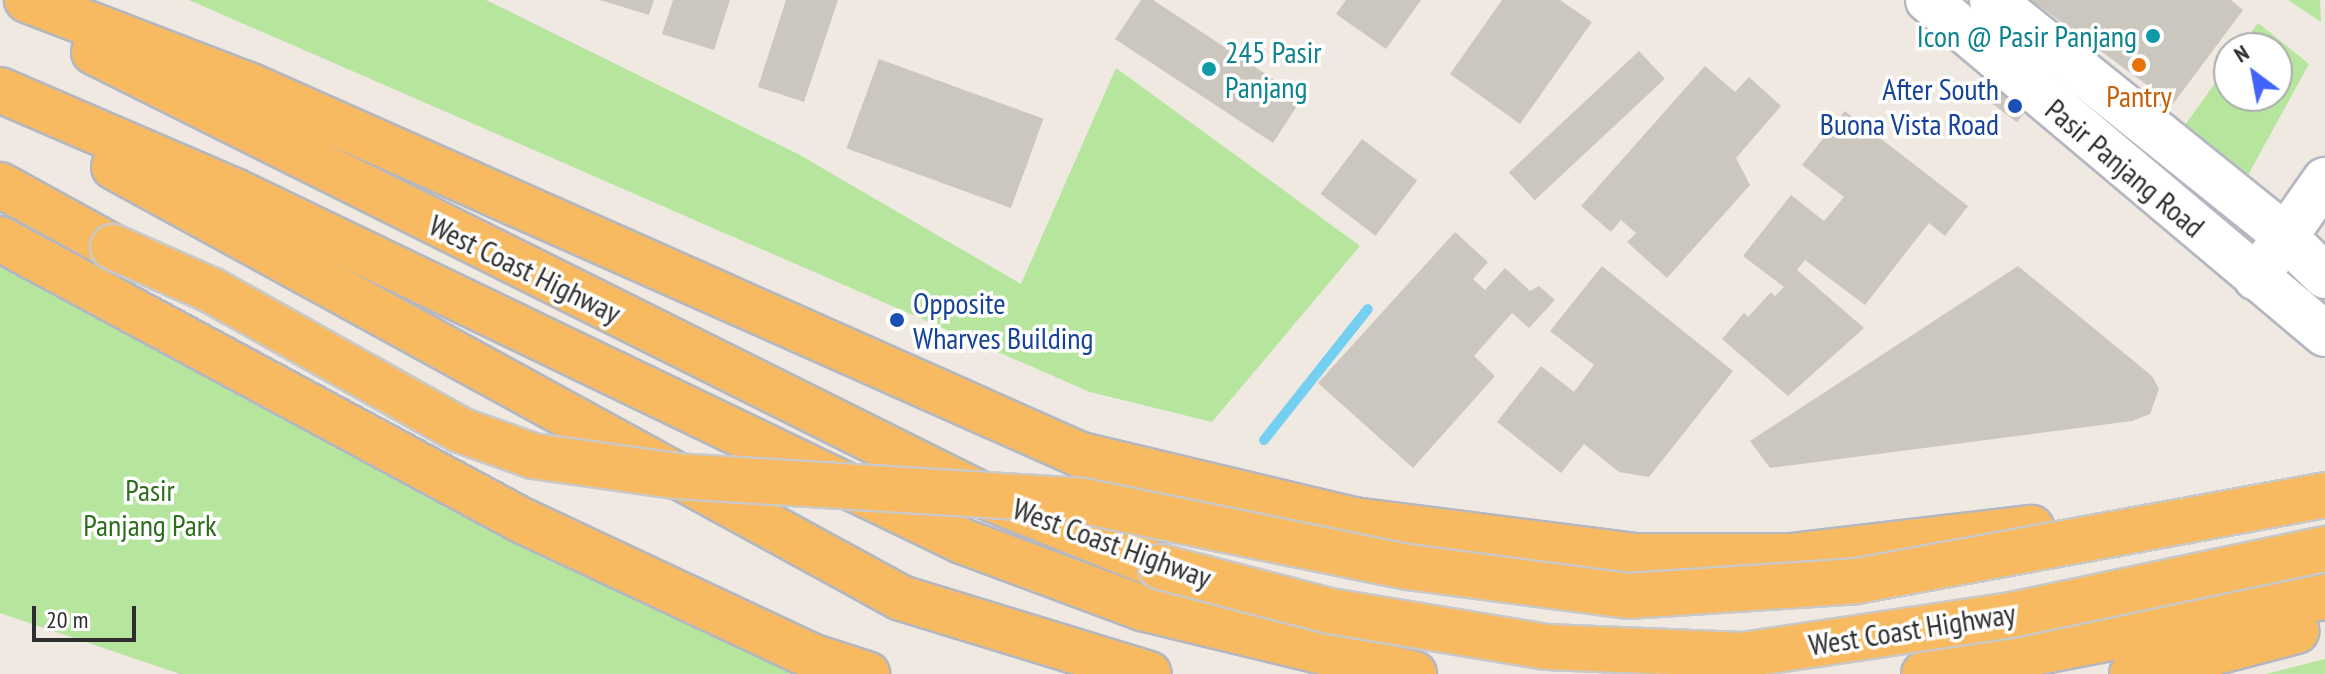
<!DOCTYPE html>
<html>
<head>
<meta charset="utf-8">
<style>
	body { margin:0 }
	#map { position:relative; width:2325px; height:674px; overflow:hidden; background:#efe9e1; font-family:"PT Sans Narrow",sans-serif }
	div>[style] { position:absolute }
	.green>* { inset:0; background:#b6e59e }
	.stream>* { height:10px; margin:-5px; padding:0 5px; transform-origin:5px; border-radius:5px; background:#75cff0 }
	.building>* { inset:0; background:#cbc7bf; transform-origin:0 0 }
	.roads { filter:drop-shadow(2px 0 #b4b7c1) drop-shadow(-2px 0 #b4b7c1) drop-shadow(0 2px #b4b7c1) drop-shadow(0 -2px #b4b7c1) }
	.tertiary>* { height:44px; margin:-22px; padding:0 22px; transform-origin:22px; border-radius:22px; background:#fff }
	.secondary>* { height:44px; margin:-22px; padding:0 22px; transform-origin:22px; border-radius:22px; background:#fff }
	.trunk>* { height:44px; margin:-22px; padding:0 22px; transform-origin:22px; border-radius:22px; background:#f8ba60 }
	.bridges { filter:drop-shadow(2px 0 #c9c9c9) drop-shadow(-2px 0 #c9c9c9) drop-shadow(0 2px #c9c9c9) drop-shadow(0 -2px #c9c9c9) }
	.trunk-bridge>* { height:44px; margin:-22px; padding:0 22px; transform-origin:22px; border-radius:22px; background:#f8ba60 }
	.dots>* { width:22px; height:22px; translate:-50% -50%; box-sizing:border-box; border:4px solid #fff; border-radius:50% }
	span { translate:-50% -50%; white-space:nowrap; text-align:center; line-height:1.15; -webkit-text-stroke:7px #fff; paint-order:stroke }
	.culture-label { font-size:30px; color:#0d838f }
	.right { translate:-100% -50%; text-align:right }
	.left { translate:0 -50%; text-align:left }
	.transit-label { font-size:30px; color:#164399 }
	.food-label { font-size:30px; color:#c56008 }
	.street-label { font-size:30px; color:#2e2e2e }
	.park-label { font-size:30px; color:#2c6e1b }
	.north { position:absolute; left:2213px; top:32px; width:80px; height:80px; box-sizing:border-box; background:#fff; border:2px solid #ababab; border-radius:50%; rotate:328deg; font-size:22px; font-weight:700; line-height:32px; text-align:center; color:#2e2e2e }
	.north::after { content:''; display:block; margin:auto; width:28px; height:36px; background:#4264fb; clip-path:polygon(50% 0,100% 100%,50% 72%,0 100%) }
	.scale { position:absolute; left:32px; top:606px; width:104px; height:36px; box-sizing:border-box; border:4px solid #2e2e2e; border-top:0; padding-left:10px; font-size:24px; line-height:28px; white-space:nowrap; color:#2e2e2e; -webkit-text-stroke:6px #fff; paint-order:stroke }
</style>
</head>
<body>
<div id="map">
	<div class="green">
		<div style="clip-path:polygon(189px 0,486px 0,798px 154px,1021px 284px,1116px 68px,1360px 246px,1212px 422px,1090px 392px)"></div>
		<div style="clip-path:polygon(2288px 0,2320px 0,2321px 22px)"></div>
		<div style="clip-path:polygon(2258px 23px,2309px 64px,2247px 177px,2185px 125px,2229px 64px,2229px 96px,2277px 96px,2277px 48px,2240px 48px)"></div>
		<div style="clip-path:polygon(0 259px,654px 609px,793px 674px,180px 674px,0 613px)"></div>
		<div style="clip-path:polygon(2325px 659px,2325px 674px,2266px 674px)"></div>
	</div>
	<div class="stream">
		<div style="left:1264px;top:440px;width:167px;rotate:-51.6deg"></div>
	</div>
	<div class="building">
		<div style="clip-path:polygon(600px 0,654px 0,649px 15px)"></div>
		<div style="clip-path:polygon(673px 0,730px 0,714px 50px,662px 34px)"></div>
		<div style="clip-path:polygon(786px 0,838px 0,804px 102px,758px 87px)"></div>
		<div style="clip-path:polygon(1141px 0,1153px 0,1302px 98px,1273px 143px,1115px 39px)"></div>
		<div style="clip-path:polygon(1346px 0,1421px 0,1386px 49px,1336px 14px)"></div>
		<div style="clip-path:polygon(1502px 0,1560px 0,1592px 22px,1520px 124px,1450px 74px)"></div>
		<div style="clip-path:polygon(2031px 0,2231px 0,2243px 10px,2173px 104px)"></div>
		<div style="left:1639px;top:51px;width:38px;height:178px;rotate:47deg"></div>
		<div style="left:879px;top:59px;width:175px;height:95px;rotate:20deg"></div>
		<div style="clip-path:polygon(1705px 66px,1735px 92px,1749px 77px,1781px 106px,1736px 158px,1750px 185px,1667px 278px,1627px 242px,1636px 233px,1621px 220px,1611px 232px,1581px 206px)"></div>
		<div style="left:2002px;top:91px;width:31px;height:16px;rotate:37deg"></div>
		<div style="clip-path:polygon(1845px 111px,1968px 206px,1945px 236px,1929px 223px,1865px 305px,1805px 260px,1797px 270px,1864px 328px,1788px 396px,1722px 339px,1744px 313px,1748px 317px,1771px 292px,1775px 296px,1784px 287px,1743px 256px,1791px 195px,1824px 221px,1844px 197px,1802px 165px)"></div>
		<div style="left:1362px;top:139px;width:69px;height:69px;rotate:37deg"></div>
		<div style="clip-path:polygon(1455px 232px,1488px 262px,1473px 279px,1485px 290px,1505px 268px,1530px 291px,1539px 286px,1555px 300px,1529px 328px,1512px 313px,1474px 356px,1495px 376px,1413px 468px,1318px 383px)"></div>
		<div style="clip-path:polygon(1602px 266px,1733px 371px,1649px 477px,1619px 472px,1584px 444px,1561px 473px,1497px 422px,1541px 366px,1574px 392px,1594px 365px,1550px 331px)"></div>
		<div style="clip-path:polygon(2018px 266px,2152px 376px,2159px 389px,2150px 414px,2132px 421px,1770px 468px,1750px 441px)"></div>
	</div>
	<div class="roads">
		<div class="tertiary">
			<div style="left:2256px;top:278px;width:120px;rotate:-54.9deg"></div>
		</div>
		<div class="secondary">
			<div style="left:1928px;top:0;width:519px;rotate:40.07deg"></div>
			<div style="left:1992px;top:0;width:366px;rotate:38.8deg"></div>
			<div style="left:2277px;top:229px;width:67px;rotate:44.4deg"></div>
		</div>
		<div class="trunk">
			<div style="left:27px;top:0;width:238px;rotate:21deg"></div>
			<div style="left:249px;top:85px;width:911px;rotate:23.98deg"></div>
			<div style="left:1081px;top:455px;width:281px;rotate:13.4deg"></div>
			<div style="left:1354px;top:520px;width:284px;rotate:7.3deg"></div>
			<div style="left:1636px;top:556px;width:155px"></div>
			<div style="left:1791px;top:556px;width:242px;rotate:-6.7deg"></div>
			<div style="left:94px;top:52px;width:992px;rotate:26.51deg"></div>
			<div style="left:982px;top:495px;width:193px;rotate:21.9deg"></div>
			<div style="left:0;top:90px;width:256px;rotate:23.3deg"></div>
			<div style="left:235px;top:191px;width:807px;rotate:25.71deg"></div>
			<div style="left:962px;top:541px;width:192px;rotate:20.4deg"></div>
			<div style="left:1142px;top:608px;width:280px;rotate:13.6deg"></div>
			<div style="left:114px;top:167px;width:897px;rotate:28.71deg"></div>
			<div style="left:901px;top:598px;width:259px;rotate:17deg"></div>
			<div style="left:0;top:185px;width:129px;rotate:28.8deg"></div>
			<div style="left:0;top:239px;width:592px;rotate:28.34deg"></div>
			<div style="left:521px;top:520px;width:323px;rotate:25.1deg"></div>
			<div style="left:814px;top:657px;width:56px;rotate:17.8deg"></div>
			<div style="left:1924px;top:674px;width:408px;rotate:-10.9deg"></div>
			<div style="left:2132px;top:674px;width:170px;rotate:-14.7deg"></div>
		</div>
	</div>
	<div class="bridges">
		<div class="trunk-bridge">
			<div style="left:113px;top:247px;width:107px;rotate:23.7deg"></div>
			<div style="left:211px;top:290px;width:286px;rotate:29.3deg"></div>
			<div style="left:460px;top:430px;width:77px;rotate:19.6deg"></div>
			<div style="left:533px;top:456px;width:143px;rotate:8deg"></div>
			<div style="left:675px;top:476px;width:409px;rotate:3.5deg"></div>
			<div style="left:1083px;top:501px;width:332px;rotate:11.5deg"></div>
			<div style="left:1408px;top:567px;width:222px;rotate:7.5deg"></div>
			<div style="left:1628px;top:596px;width:229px;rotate:-3.7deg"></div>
			<div style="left:1857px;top:581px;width:476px;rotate:-10.4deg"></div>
			<div style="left:1161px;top:567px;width:175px;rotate:14.6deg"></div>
			<div style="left:1330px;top:611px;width:220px;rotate:9.4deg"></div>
			<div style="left:1547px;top:647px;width:196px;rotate:2.3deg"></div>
			<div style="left:1743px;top:655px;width:276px;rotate:-8.5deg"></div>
			<div style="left:2016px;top:614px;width:316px;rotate:-11.9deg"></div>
		</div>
	</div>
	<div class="dots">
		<div style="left:2153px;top:36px;background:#0f9aa8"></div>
		<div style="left:2139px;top:65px;background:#e8710a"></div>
		<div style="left:1209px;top:69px;background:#0f9aa8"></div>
		<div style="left:2015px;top:106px;background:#1a4fb4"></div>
		<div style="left:897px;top:320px;background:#1a4fb4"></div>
	</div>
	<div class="culture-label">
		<span class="right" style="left:2137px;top:36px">Icon @ Pasir Panjang</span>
		<span class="left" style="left:1225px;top:69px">245 Pasir<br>Panjang</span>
	</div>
	<div class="transit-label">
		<span class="right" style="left:1999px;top:106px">After South<br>Buona Vista Road</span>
		<span class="left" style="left:913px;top:320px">Opposite<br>Wharves Building</span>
	</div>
	<div class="food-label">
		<span style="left:2139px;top:96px">Pantry</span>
	</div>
	<div class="street-label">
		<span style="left:2125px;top:168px;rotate:40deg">Pasir Panjang Road</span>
		<span style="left:525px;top:269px;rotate:26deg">West Coast Highway</span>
		<span style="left:1112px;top:543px;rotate:20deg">West Coast Highway</span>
		<span style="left:1912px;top:629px;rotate:-9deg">West Coast Highway</span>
	</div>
	<div class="park-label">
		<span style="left:150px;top:507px">Pasir<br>Panjang Park</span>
	</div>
	<div class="north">N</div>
	<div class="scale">20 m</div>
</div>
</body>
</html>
